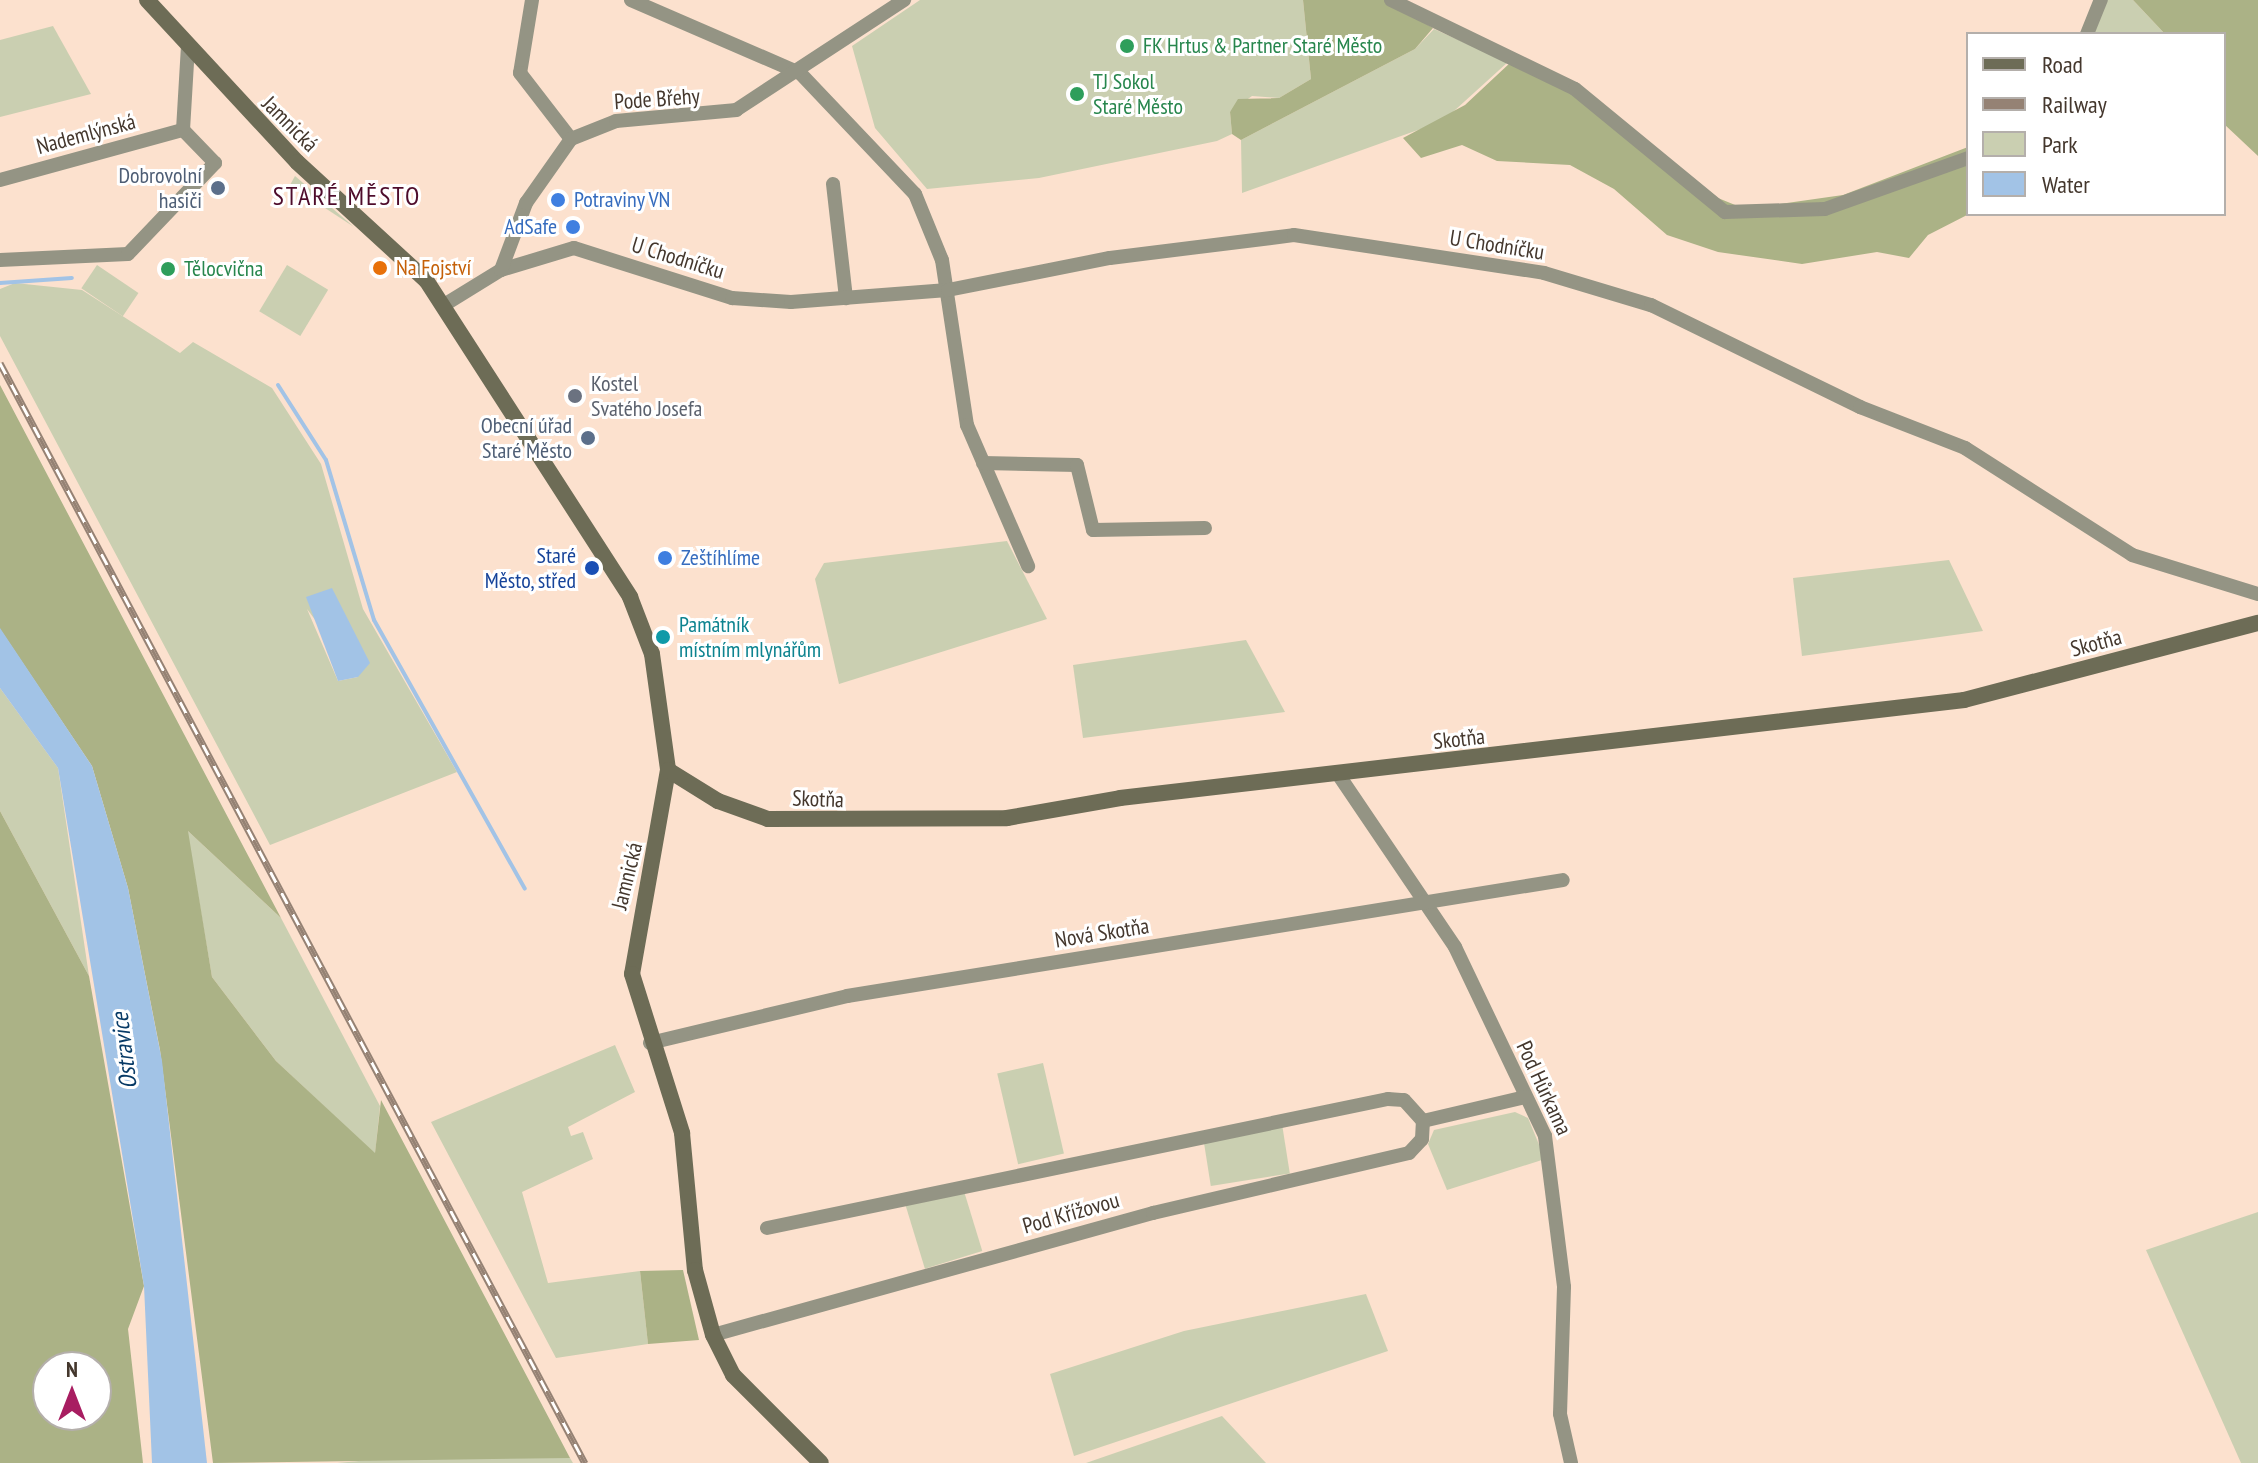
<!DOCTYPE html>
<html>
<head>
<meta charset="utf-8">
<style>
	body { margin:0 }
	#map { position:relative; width:2258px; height:1463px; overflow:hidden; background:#fce1ce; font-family:"PT Sans Narrow",sans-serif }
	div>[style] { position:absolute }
	.green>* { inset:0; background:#cacfb1; transform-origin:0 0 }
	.forest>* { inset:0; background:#abb286 }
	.water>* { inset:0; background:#a2c3e6 }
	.stream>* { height:4px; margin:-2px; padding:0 2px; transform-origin:2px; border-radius:2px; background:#a2c3e6 }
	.street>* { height:14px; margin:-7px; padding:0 7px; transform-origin:7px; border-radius:7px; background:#949484 }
	.secondary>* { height:16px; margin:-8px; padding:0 8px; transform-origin:8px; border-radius:8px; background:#6d6c56 }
	.rail>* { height:7px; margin-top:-3.5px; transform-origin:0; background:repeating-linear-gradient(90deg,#fff 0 12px,#958274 0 24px); box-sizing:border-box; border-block:2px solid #958274 }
	.dots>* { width:22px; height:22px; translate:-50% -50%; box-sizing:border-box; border:4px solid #fff; border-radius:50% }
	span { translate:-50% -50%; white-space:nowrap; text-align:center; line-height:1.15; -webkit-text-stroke:6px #fff; paint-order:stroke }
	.leisure-label { font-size:22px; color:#27864d }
	.left { translate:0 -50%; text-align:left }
	.street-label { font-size:22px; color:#44372d }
	.service-label { font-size:22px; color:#4e5e75 }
	.right { translate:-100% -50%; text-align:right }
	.shop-label { font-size:22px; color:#366cbe }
	.food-label { font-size:22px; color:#c56008 }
	.worship-label { font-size:22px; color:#5b616d }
	.transit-label { font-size:22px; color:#164399 }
	.culture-label { font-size:22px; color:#0d838f }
	.water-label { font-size:24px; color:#073a66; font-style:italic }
	.quarter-label { font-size:26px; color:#4e0c2b; letter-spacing:2px }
	.legend { position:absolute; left:1966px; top:32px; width:260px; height:184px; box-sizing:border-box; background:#fff; border:2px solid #b4afab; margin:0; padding:10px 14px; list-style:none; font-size:24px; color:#44372d }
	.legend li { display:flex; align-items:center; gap:16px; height:40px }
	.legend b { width:40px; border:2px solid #b4afab }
	.north { position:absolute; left:32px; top:1351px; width:80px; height:80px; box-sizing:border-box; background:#fff; border:2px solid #b4afab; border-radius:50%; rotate:0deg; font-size:22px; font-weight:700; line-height:32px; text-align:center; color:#44372d }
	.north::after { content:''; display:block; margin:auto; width:28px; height:36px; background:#a81d61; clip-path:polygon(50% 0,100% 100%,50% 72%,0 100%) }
</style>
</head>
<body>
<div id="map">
	<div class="green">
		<div style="clip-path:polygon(920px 0,1303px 0,1311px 79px,1279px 98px,1252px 96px,1230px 112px,1232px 134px,1217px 141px,1039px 178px,927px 189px,875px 128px,852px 46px)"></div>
		<div style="clip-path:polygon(2106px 0,2133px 0,2165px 34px,2093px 34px)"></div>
		<div style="clip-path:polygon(53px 26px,91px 94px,0 117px,0 40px)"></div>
		<div style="clip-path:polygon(1434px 29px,1508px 62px,1443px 121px,1242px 193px,1241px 140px,1415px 49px)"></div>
		<div style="clip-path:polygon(295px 176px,354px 227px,290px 185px)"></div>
		<div style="left:97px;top:265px;width:50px;height:28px;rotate:34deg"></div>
		<div style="left:287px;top:265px;width:48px;height:54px;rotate:31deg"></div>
		<div style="clip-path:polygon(evenodd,15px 283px,82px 290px,180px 353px,193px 342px,272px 388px,321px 464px,363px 609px,457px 772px,270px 845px,0 336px,0 289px,15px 283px,307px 609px,358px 677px,338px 681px,307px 609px)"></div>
		<div style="clip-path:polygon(1007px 541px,1047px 619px,839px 684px,815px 579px,824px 563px)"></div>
		<div style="clip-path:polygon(1949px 560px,1983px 631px,1802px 656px,1793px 578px)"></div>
		<div style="clip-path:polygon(1246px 640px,1285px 712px,1083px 738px,1073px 665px)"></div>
		<div style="clip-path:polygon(0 688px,58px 768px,89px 976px,0 811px)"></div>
		<div style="clip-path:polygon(187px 830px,281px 918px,380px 1106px,375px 1154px,276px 1061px,212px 977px)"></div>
		<div style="clip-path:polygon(615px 1045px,635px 1092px,568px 1127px,571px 1136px,583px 1132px,593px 1159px,522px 1192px,548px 1283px,640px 1271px,648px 1344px,556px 1358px,431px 1122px)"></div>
		<div style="left:1043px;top:1063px;width:93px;height:47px;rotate:77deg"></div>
		<div style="clip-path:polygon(1515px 1112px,1528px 1118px,1545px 1159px,1447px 1190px,1428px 1144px,1434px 1130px)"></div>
		<div style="left:1282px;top:1124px;width:50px;height:80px;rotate:81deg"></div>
		<div style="left:963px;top:1188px;width:66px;height:60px;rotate:73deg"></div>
		<div style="clip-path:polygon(2258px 1212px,2258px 1463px,2241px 1463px,2146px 1250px)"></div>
		<div style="clip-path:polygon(1366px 1294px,1388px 1351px,1074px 1456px,1050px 1374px,1184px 1331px)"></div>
		<div style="clip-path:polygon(1222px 1416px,1266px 1463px,1086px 1463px)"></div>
		<div style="clip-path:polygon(425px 1455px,570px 1458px,573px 1463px,337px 1463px)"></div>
	</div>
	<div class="forest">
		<div style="clip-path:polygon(1303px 0,1386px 0,1433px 28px,1415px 49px,1241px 140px,1232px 134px,1230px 112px,1238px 99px,1279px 98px,1311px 79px)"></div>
		<div style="clip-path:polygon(2133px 0,2258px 0,2258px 156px,2224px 124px,2224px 34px,2165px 34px)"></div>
		<div style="clip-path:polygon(1511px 62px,1595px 99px,1718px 198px,1745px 209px,1843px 195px,1968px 147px,1969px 214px,1928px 235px,1909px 258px,1877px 252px,1802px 264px,1718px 252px,1667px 235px,1614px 189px,1570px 165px,1497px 161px,1462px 145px,1421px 158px,1403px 138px,1465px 105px)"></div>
		<div style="clip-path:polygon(0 385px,281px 918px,188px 831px,212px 977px,276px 1061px,375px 1153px,381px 1100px,570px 1458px,213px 1463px,160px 1050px,128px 888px,92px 766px,0 629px)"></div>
		<div style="clip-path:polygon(evenodd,0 811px,89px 976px,144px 1286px,128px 1329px,143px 1463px,0 1463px,0 811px,48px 1367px,96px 1367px,96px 1415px,48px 1415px,48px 1367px)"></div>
		<div style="clip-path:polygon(683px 1270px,699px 1340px,648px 1344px,640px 1271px)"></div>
	</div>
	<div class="water">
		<div style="clip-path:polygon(332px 588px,370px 663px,358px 677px,338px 681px,306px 597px)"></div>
		<div style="clip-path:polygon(0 628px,92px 766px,128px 888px,162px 1061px,207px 1463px,152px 1463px,144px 1286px,58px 768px,0 688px)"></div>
	</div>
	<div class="stream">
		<div style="left:0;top:283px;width:72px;rotate:-4deg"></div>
		<div style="left:278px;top:385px;width:89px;rotate:57.4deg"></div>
		<div style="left:326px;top:460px;width:167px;rotate:73.3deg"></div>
		<div style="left:374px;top:620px;width:308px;rotate:60.7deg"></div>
	</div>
	<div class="street">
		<div style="left:532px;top:0;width:74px;rotate:99.3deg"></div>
		<div style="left:520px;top:73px;width:83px;rotate:52.3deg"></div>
		<div style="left:631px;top:0;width:184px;rotate:23.4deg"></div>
		<div style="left:800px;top:73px;width:167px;rotate:46.5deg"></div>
		<div style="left:915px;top:194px;width:71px;rotate:67.8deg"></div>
		<div style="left:942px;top:260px;width:167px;rotate:81.4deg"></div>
		<div style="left:967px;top:425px;width:154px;rotate:66.6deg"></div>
		<div style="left:1391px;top:0;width:204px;rotate:25.8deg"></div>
		<div style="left:1575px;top:89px;width:194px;rotate:39.4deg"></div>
		<div style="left:1725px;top:212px;width:100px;rotate:-1.7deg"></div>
		<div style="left:1825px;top:209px;width:152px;rotate:-19.6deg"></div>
		<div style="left:2087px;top:34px;width:37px;rotate:-68deg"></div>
		<div style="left:0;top:180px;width:190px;rotate:-15.3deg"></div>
		<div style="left:833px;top:184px;width:115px;rotate:83.5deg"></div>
		<div style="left:0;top:260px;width:128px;rotate:-2.7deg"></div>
		<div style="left:128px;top:254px;width:126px;rotate:-46.3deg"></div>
		<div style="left:215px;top:163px;width:46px;rotate:-134.1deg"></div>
		<div style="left:183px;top:130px;width:85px;rotate:-86.6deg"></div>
		<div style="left:501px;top:270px;width:76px;rotate:-16.8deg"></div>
		<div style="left:574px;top:248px;width:166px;rotate:17.6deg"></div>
		<div style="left:732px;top:298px;width:59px;rotate:3.9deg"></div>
		<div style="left:791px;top:302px;width:157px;rotate:-4.4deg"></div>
		<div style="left:948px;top:290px;width:165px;rotate:-11.2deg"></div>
		<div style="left:1110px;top:258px;width:185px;rotate:-7.1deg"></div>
		<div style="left:1294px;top:235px;width:253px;rotate:8.6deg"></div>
		<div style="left:1544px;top:273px;width:112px;rotate:16.7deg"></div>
		<div style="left:1651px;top:305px;width:233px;rotate:26deg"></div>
		<div style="left:1860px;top:407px;width:113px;rotate:21.3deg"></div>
		<div style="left:1965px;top:448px;width:198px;rotate:32.6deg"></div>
		<div style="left:2132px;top:555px;width:132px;rotate:17.2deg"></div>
		<div style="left:444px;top:305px;width:67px;rotate:-31.6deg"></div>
		<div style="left:501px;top:270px;width:72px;rotate:-69.5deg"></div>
		<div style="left:526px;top:203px;width:78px;rotate:-54.9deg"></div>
		<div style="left:571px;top:139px;width:48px;rotate:-21.8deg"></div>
		<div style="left:616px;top:121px;width:121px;rotate:-5.2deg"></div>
		<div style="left:736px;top:110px;width:201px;rotate:-33.2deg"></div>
		<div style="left:983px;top:463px;width:94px;rotate:1.2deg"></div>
		<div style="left:1077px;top:465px;width:67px;rotate:76.2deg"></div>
		<div style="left:1093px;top:530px;width:112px;rotate:-1deg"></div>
		<div style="left:1338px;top:774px;width:209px;rotate:55.9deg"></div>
		<div style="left:1455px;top:947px;width:209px;rotate:64.5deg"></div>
		<div style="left:1545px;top:1136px;width:152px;rotate:82.8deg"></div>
		<div style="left:1564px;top:1287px;width:127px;rotate:91.8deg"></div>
		<div style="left:1560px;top:1414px;width:50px;rotate:77.3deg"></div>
		<div style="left:650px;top:1043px;width:203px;rotate:-13.4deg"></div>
		<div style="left:847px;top:996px;width:725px;rotate:-9.2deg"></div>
		<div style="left:767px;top:1228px;width:634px;rotate:-11.74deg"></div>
		<div style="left:1388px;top:1099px;width:16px;rotate:4deg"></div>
		<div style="left:1404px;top:1100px;width:28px;rotate:48deg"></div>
		<div style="left:1423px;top:1121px;width:105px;rotate:-13.2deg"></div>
		<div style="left:713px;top:1335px;width:457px;rotate:-15.5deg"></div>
		<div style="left:1153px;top:1213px;width:263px;rotate:-13.2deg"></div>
		<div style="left:1409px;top:1153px;width:19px;rotate:-47deg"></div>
		<div style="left:1422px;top:1139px;width:18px;rotate:-87deg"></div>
	</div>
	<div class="secondary">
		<div style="left:147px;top:0;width:221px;rotate:47.2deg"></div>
		<div style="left:297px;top:162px;width:175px;rotate:42.5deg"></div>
		<div style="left:426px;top:280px;width:377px;rotate:57.2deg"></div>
		<div style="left:630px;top:597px;width:61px;rotate:68.9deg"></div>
		<div style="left:652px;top:654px;width:117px;rotate:82.1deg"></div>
		<div style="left:668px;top:770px;width:207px;rotate:100deg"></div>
		<div style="left:632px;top:974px;width:167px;rotate:72.5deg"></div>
		<div style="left:682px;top:1133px;width:138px;rotate:84.6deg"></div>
		<div style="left:695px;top:1270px;width:67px;rotate:74.5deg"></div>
		<div style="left:713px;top:1335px;width:45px;rotate:63.4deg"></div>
		<div style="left:733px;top:1375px;width:124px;rotate:45deg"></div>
		<div style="left:668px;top:770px;width:59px;rotate:31.8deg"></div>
		<div style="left:718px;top:801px;width:53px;rotate:19.8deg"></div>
		<div style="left:768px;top:819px;width:239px;rotate:-0.2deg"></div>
		<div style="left:1007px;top:818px;width:115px;rotate:-10deg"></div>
		<div style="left:1120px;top:798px;width:850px;rotate:-6.62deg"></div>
		<div style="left:1964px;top:700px;width:304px;rotate:-14.7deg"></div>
	</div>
	<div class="rail">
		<div style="left:0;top:363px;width:1246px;rotate:62deg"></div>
	</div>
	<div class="dots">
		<div style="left:1127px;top:46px;background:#2e9e5b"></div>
		<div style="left:1077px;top:94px;background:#2e9e5b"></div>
		<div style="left:218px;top:188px;background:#5c6f8a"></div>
		<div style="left:558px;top:200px;background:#3f7fe0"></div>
		<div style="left:573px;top:227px;background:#3f7fe0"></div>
		<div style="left:380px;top:268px;background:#e8710a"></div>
		<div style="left:168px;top:269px;background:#2e9e5b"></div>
		<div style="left:575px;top:396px;background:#6b7280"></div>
		<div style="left:588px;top:438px;background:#5c6f8a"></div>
		<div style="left:665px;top:558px;background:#3f7fe0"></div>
		<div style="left:592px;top:568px;background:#1a4fb4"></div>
		<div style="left:663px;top:637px;background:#0f9aa8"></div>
	</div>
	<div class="leisure-label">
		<span class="left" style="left:1143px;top:46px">FK Hrtus &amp; Partner Staré Město</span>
		<span class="left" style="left:1093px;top:94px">TJ Sokol<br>Staré Město</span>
		<span class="left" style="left:184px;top:269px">Tělocvična</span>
	</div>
	<div class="street-label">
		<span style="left:657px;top:99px;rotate:-4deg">Pode Břehy</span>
		<span style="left:290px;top:124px;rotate:45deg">Jamnická</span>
		<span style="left:86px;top:134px;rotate:-15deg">Nademlýnská</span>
		<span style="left:1497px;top:245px;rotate:9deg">U Chodníčku</span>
		<span style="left:678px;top:258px;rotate:17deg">U Chodníčku</span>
		<span style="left:2096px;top:643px;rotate:-15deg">Skotňa</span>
		<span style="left:1459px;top:739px;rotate:-6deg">Skotňa</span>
		<span style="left:818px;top:799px;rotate:2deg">Skotňa</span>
		<span style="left:627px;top:876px;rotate:-76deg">Jamnická</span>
		<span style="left:1102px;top:933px;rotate:-9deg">Nová Skotňa</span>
		<span style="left:1544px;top:1088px;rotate:65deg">Pod Hůrkama</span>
		<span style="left:1071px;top:1213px;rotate:-16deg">Pod Křížovou</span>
	</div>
	<div class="service-label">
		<span class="right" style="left:202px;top:188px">Dobrovolní<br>hasiči</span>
		<span class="right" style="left:572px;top:438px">Obecní úřad<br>Staré Město</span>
	</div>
	<div class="shop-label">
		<span class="left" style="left:574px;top:200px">Potraviny VN</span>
		<span class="right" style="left:557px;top:227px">AdSafe</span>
		<span class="left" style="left:681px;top:558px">Zeštíhlíme</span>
	</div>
	<div class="food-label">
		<span class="left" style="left:396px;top:268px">Na Fojství</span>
	</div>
	<div class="worship-label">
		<span class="left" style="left:591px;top:396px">Kostel<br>Svatého Josefa</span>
	</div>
	<div class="transit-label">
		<span class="right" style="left:576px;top:568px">Staré<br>Město, střed</span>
	</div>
	<div class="culture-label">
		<span class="left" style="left:679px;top:637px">Památník<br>místním mlynářům</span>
	</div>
	<div class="water-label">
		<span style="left:124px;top:1051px;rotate:-97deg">Ostravice</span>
	</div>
	<div class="quarter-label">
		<span style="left:347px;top:196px">STARÉ MĚSTO</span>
	</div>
	<ul class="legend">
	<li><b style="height:10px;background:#6d6c56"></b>Road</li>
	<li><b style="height:10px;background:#958274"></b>Railway</li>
	<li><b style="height:22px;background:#cacfb1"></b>Park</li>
	<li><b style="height:22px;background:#a2c3e6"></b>Water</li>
	</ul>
	<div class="north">N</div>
</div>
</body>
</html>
